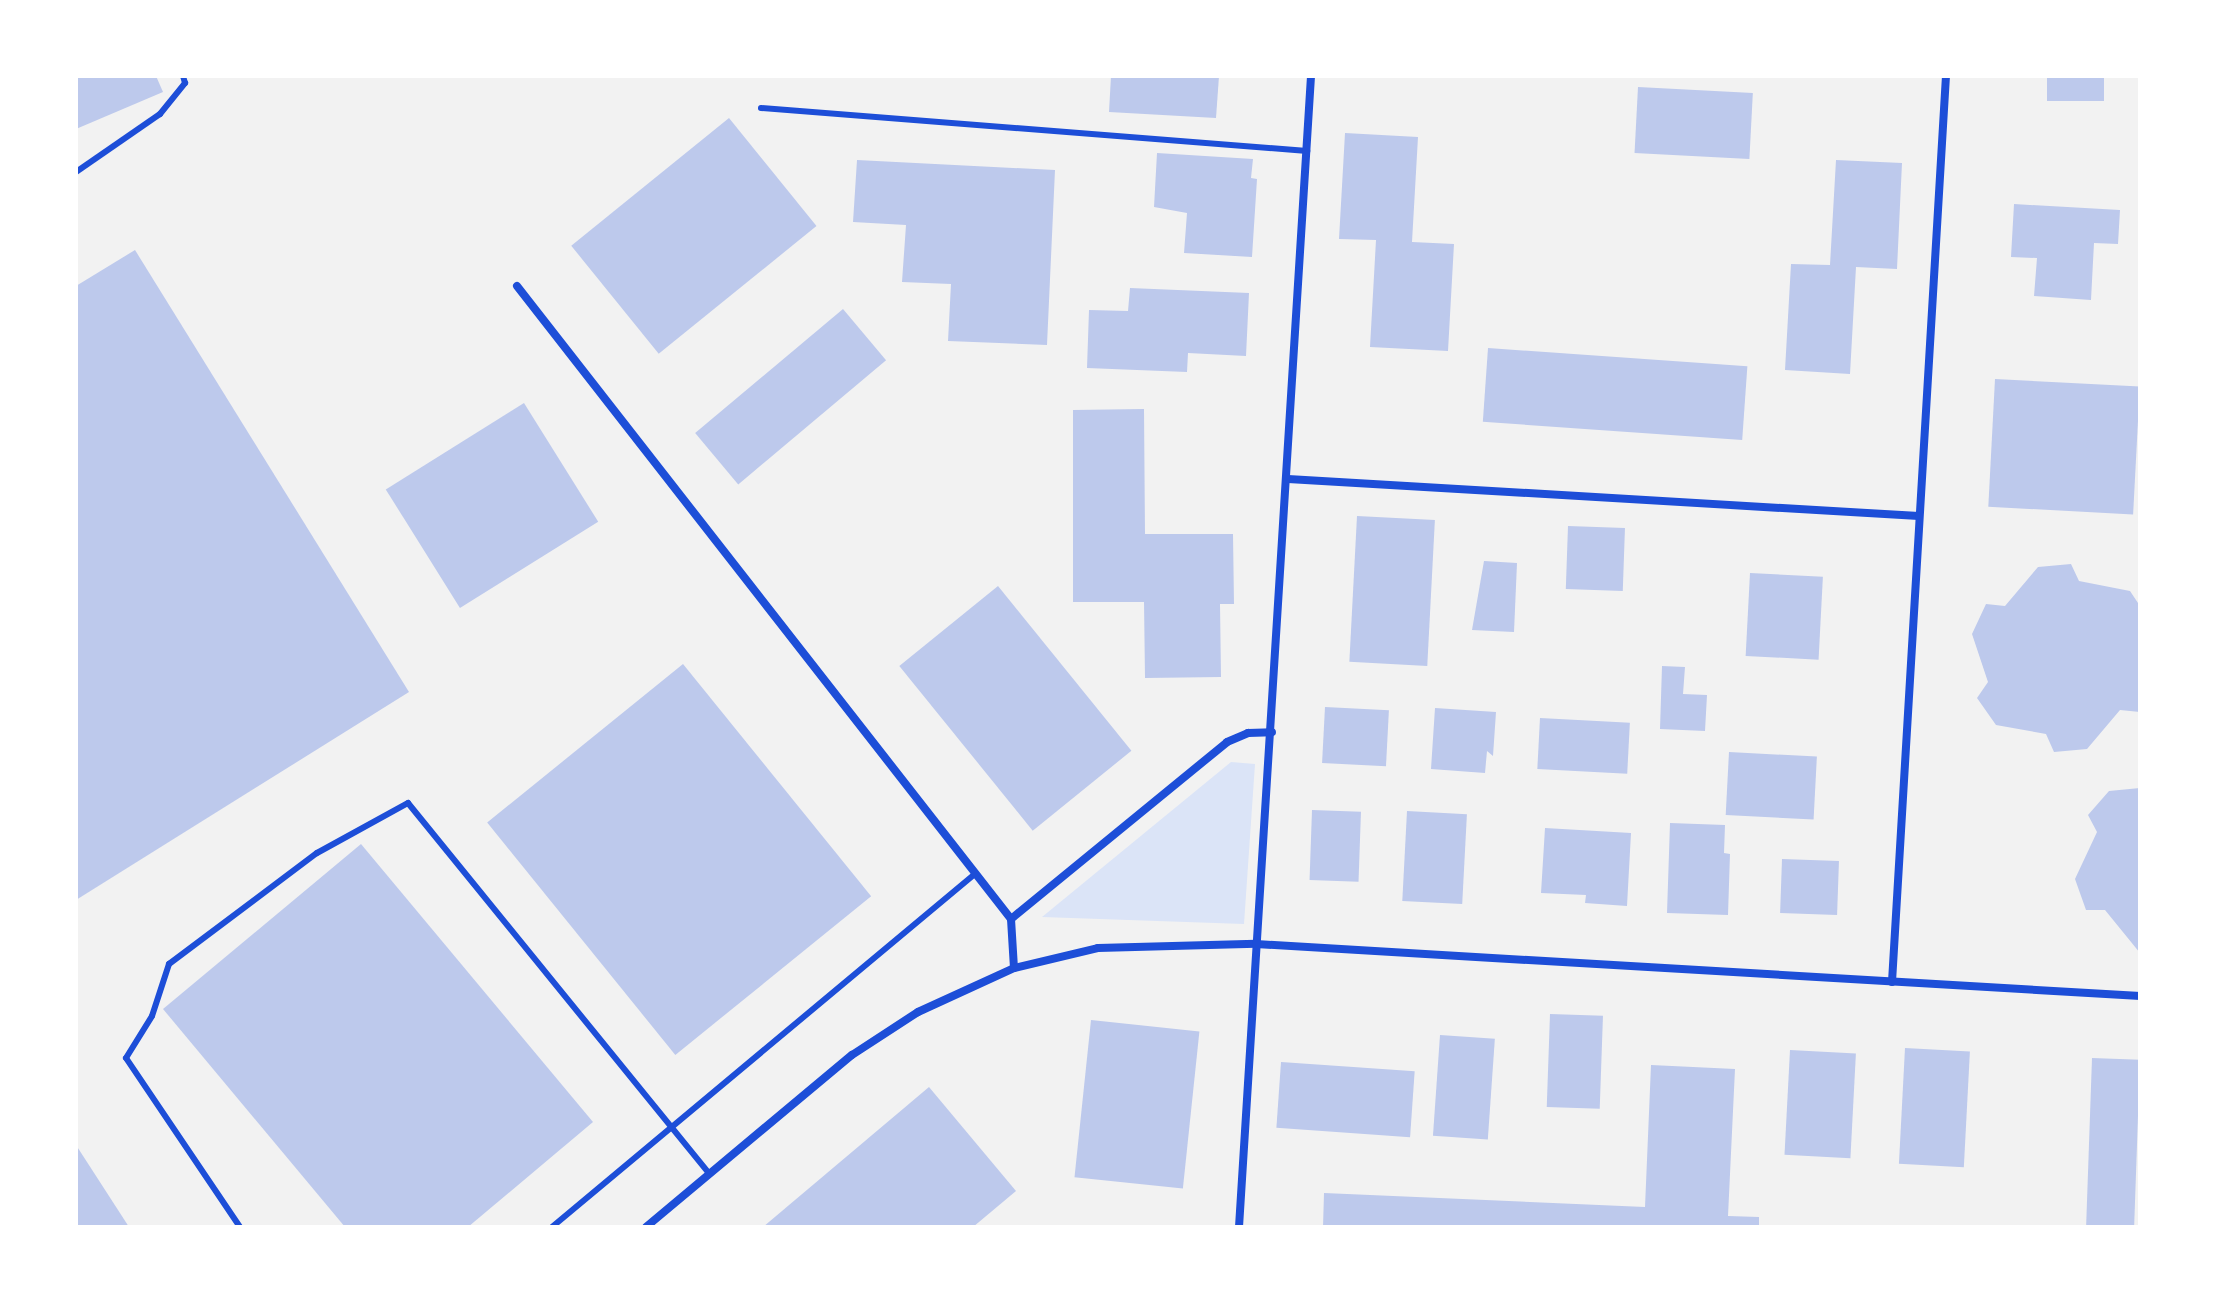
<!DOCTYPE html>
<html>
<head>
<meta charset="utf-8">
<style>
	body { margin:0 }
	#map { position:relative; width:2216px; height:1303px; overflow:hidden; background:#f2f2f2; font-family:Poppins,sans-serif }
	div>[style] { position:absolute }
	.green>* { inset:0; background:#dbe4f7 }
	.building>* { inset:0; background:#bdc9ec; transform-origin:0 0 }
	.service>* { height:6px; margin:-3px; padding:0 3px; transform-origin:3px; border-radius:3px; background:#1d4ed8 }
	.minor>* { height:8px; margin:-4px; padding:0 4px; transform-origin:4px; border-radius:4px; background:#1d4ed8 }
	span { translate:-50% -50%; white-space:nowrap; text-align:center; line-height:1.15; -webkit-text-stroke:6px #fff; paint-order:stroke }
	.frame { position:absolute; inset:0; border:78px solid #fff; pointer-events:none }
</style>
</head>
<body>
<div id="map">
	<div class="green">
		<div style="clip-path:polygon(1231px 762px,1255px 764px,1244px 924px,1042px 917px)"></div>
	</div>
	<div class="building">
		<div style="clip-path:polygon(76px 76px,156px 76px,163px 92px,76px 129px)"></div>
		<div style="clip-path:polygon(1111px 76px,1219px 76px,1216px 118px,1109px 112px)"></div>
		<div style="left:2047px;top:76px;width:57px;height:25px"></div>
		<div style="left:1638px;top:87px;width:115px;height:66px;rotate:3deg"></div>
		<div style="left:729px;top:118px;width:139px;height:203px;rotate:51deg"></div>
		<div style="clip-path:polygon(1345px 133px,1418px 137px,1412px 242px,1454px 244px,1448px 351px,1370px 347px,1376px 240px,1339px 239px)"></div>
		<div style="clip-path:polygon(1157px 153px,1253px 159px,1251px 178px,1257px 179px,1252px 257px,1184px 253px,1187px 213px,1154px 207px)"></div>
		<div style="clip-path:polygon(857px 160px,1055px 170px,1047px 345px,948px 341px,951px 284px,902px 282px,906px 225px,853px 222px)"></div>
		<div style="clip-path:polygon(1836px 160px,1902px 163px,1897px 269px,1856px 267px,1850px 374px,1785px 370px,1791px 264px,1830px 265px)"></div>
		<div style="clip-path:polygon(2014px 204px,2120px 210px,2118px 244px,2094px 243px,2091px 300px,2034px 296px,2037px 258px,2011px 257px)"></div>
		<div style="clip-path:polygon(135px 250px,409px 692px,76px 900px,76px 286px)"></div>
		<div style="clip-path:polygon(1130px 288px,1249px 293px,1246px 356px,1188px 353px,1187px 372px,1087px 368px,1089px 310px,1128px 311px)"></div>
		<div style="left:843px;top:309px;width:67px;height:193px;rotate:50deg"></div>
		<div style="left:1488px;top:348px;width:260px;height:74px;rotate:4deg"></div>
		<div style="left:1995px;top:379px;width:145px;height:128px;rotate:3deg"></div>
		<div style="left:524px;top:403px;width:140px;height:163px;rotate:58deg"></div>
		<div style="clip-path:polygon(1144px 409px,1145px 534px,1233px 534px,1234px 604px,1220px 604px,1221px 677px,1145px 678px,1144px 602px,1073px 602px,1073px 410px)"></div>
		<div style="left:1357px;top:516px;width:78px;height:146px;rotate:3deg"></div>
		<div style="left:1568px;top:526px;width:57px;height:63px;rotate:2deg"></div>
		<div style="clip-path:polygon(1484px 561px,1517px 563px,1514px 632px,1472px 630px)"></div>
		<div style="clip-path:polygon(2071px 564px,2079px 581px,2130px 591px,2140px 606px,2140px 712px,2120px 710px,2087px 749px,2054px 752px,2046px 734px,1996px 725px,1977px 698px,1988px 682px,1972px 634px,1986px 604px,2005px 606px,2038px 567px)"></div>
		<div style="left:1750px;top:573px;width:73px;height:83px;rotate:3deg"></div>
		<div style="left:998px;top:586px;width:212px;height:127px;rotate:51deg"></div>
		<div style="left:683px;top:664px;width:299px;height:252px;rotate:51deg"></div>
		<div style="clip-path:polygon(1662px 666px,1685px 667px,1683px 694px,1707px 695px,1705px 731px,1660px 729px)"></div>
		<div style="left:1325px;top:707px;width:64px;height:56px;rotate:3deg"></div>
		<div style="clip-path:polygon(1435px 708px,1496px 712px,1493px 756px,1487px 751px,1485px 773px,1431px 769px)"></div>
		<div style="left:1540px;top:718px;width:90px;height:51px;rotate:3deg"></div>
		<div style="left:1729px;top:752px;width:88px;height:63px;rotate:3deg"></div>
		<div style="clip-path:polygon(2140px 788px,2140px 953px,2105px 910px,2086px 910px,2075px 879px,2097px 832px,2088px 815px,2109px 791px)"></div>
		<div style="left:1312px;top:810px;width:49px;height:70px;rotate:2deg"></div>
		<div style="left:1407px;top:811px;width:60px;height:90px;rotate:3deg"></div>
		<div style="clip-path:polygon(1670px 823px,1725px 825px,1724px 853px,1730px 854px,1728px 915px,1667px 913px)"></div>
		<div style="clip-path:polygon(1545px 828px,1631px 833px,1627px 906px,1585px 903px,1586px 895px,1541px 893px)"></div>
		<div style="clip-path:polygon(361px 844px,593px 1122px,468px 1227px,345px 1227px,163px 1009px)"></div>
		<div style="left:1782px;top:859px;width:57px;height:54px;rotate:2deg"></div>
		<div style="left:1550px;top:1014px;width:53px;height:93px;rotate:2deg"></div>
		<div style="left:1091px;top:1020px;width:109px;height:158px;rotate:6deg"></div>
		<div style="left:1440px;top:1035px;width:55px;height:101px;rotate:4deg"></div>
		<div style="left:1905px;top:1048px;width:65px;height:116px;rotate:3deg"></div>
		<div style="left:1790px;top:1050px;width:66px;height:105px;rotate:3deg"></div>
		<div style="left:2092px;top:1058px;width:48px;height:169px;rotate:2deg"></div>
		<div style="left:1281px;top:1062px;width:134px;height:66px;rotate:4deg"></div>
		<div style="clip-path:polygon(1651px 1065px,1735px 1069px,1728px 1216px,1759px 1217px,1759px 1227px,1323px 1227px,1324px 1193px,1645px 1207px)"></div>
		<div style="clip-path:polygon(929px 1087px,1016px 1191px,973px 1227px,763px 1227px)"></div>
		<div style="clip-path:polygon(76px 1145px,129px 1227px,76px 1227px)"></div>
	</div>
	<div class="service">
		<div style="left:761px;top:108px;width:548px;rotate:4.5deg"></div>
		<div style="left:76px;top:172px;width:102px;rotate:-34.6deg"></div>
		<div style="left:160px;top:114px;width:40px;rotate:-51deg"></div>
		<div style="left:185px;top:83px;width:7px;rotate:-106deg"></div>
		<div style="left:240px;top:1227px;width:204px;rotate:-124deg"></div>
		<div style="left:126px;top:1058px;width:49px;rotate:-58.2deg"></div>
		<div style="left:152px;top:1016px;width:55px;rotate:-71.9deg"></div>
		<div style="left:169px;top:964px;width:185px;rotate:-36.9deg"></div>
		<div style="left:317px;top:853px;width:104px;rotate:-28.8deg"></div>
		<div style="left:408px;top:803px;width:478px;rotate:50.9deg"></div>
		<div style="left:552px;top:1227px;width:552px;rotate:-39.86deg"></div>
	</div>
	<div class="minor">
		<div style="left:517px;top:286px;width:803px;rotate:52.03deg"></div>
		<div style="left:1011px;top:919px;width:49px;rotate:86.5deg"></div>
		<div style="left:1288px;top:479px;width:632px;rotate:3.36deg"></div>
		<div style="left:1011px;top:919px;width:279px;rotate:-39.3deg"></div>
		<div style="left:1227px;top:742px;width:23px;rotate:-23deg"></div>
		<div style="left:1248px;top:733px;width:24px;rotate:-2deg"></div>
		<div style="left:1892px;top:982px;width:908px;rotate:-86.59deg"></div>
		<div style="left:646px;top:1227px;width:268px;rotate:-39.9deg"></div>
		<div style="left:852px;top:1055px;width:79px;rotate:-33.1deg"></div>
		<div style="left:918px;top:1012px;width:106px;rotate:-24.6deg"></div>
		<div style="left:1014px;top:968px;width:86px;rotate:-13.4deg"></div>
		<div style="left:1098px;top:948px;width:158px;rotate:-1.5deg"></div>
		<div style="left:1256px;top:944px;width:886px;rotate:3.37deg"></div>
		<div style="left:1239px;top:1227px;width:1153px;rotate:-86.42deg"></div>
	</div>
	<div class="frame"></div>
</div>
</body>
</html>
